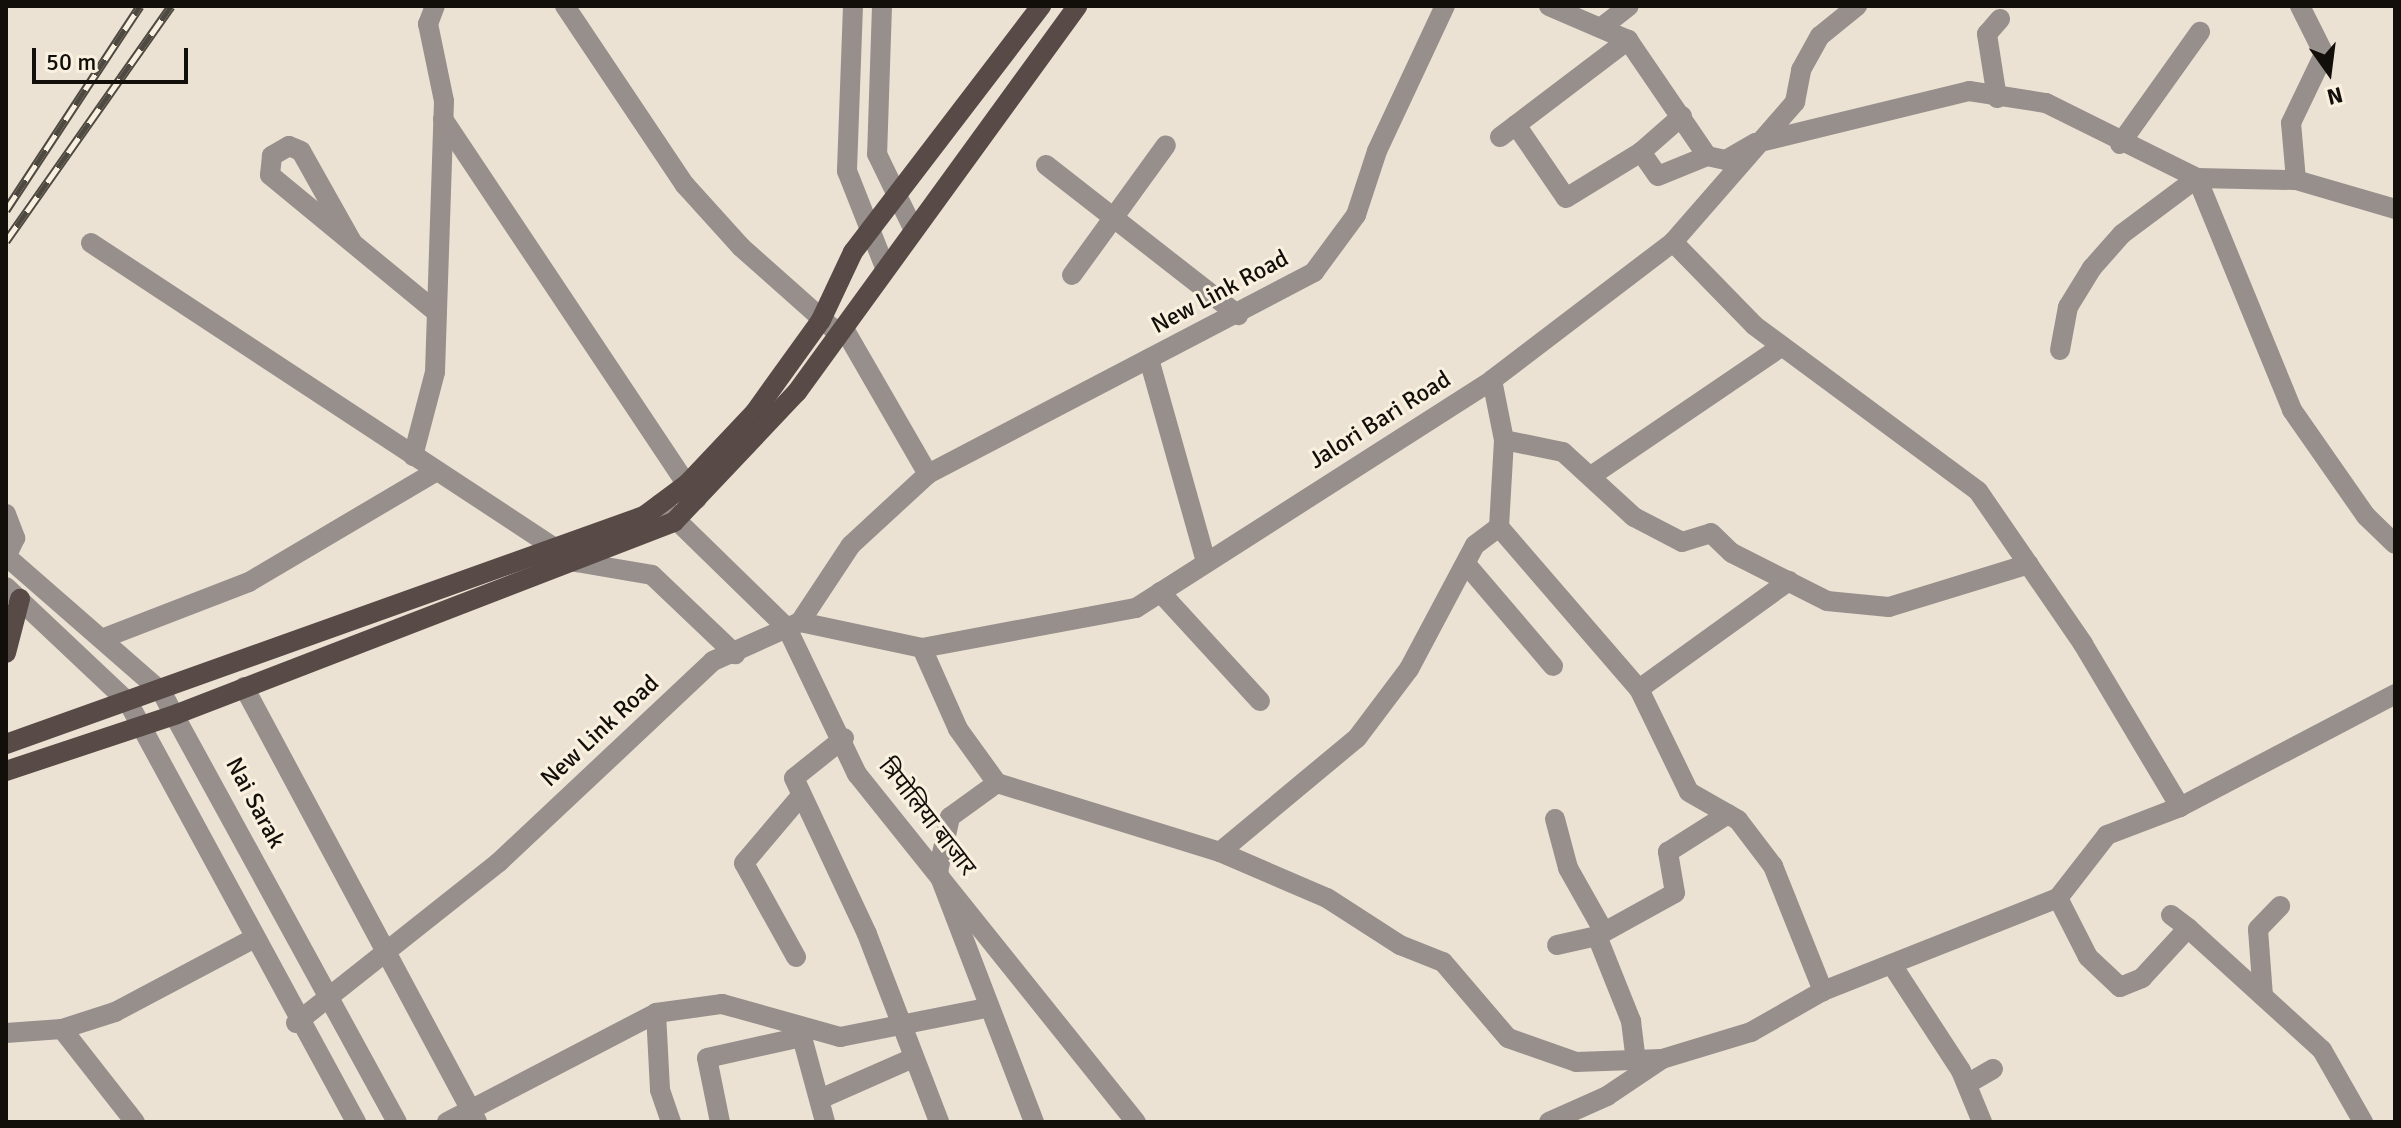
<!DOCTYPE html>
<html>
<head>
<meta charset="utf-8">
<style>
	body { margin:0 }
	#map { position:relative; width:2401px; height:1128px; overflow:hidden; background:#ece2d3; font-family:Signika,"Noto Sans Devanagari",sans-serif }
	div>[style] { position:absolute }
	.minor>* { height:20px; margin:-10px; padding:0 10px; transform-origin:10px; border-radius:10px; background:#978f8c }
	.major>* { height:20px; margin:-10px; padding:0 10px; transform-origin:10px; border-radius:10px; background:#584a46 }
	.rail>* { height:9px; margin-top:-4.5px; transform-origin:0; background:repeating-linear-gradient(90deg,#f9f0e0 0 18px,#4e4941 0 36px); box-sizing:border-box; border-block:2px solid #4e4941 }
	span { translate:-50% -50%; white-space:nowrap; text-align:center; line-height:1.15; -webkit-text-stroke:6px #f9f0e0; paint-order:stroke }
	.street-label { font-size:24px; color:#120f0a }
	.frame { position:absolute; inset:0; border:8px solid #120f0a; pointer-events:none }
	.north { position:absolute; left:2289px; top:32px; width:80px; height:80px; -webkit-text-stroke:6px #f9f0e0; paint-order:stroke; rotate:166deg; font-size:22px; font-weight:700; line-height:32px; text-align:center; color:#120f0a }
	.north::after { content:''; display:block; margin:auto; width:28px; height:36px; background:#120f0a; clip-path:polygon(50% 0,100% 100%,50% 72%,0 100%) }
	.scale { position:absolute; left:32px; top:48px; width:156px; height:36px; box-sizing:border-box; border:4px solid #120f0a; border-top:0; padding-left:10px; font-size:24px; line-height:28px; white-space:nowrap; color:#120f0a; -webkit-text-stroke:6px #f9f0e0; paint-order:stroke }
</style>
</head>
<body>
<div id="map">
	<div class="minor">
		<div style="left:565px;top:6px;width:216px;rotate:56.2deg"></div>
		<div style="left:685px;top:185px;width:84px;rotate:47.9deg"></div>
		<div style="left:741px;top:247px;width:131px;rotate:41.6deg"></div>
		<div style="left:853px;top:6px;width:165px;rotate:92.1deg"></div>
		<div style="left:847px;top:171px;width:101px;rotate:68.5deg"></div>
		<div style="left:882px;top:6px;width:148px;rotate:91.9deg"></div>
		<div style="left:877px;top:154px;width:82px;rotate:64.1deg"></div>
		<div style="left:1549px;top:6px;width:86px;rotate:23.3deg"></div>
		<div style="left:1628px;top:40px;width:140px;rotate:55.7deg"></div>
		<div style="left:1602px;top:27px;width:34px;rotate:-38deg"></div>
		<div style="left:1997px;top:98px;width:65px;rotate:-98.9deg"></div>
		<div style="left:1987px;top:34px;width:20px;rotate:-49deg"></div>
		<div style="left:1682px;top:116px;width:55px;rotate:138.7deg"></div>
		<div style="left:1641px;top:152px;width:29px;rotate:55deg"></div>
		<div style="left:1658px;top:176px;width:53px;rotate:-22.2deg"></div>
		<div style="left:1707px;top:156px;width:19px;rotate:12deg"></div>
		<div style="left:1726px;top:160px;width:34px;rotate:-30deg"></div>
		<div style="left:1756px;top:143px;width:219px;rotate:-13.7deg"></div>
		<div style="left:1969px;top:91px;width:78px;rotate:8.9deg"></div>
		<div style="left:2046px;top:103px;width:169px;rotate:26.4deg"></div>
		<div style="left:2197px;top:178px;width:99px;rotate:1.2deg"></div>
		<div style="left:2296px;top:180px;width:103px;rotate:16.3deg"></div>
		<div style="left:443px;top:119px;width:457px;rotate:56.3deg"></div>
		<div style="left:1516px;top:125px;width:141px;rotate:-37.2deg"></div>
		<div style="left:1500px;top:137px;width:20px;rotate:-37deg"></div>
		<div style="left:1516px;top:125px;width:88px;rotate:55.6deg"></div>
		<div style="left:1566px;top:198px;width:88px;rotate:-31.5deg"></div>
		<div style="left:2120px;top:144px;width:138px;rotate:-54.5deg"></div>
		<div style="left:1046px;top:165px;width:244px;rotate:38deg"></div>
		<div style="left:2296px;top:180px;width:57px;rotate:-95deg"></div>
		<div style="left:2291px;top:123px;width:76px;rotate:-64.4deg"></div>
		<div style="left:2324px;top:54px;width:54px;rotate:-116.6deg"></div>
		<div style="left:352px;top:242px;width:104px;rotate:-119.3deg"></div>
		<div style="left:301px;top:151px;width:13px;rotate:-157deg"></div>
		<div style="left:289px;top:146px;width:20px;rotate:150deg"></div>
		<div style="left:272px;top:156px;width:19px;rotate:96deg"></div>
		<div style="left:270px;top:175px;width:215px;rotate:39.5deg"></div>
		<div style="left:1673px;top:242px;width:117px;rotate:45.7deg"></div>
		<div style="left:1755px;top:326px;width:277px;rotate:36.5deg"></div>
		<div style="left:1978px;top:491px;width:186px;rotate:55.5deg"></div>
		<div style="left:2083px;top:644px;width:190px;rotate:59.2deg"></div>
		<div style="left:91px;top:243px;width:581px;rotate:33.33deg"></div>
		<div style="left:576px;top:562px;width:77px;rotate:9.7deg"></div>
		<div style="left:652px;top:575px;width:115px;rotate:43.6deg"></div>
		<div style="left:1072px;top:275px;width:160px;rotate:-54.1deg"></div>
		<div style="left:843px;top:327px;width:170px;rotate:60deg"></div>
		<div style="left:2060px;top:350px;width:44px;rotate:-79.5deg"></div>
		<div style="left:2068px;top:307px;width:46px;rotate:-58.4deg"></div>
		<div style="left:2092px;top:268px;width:45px;rotate:-48.6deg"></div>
		<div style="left:2122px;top:234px;width:94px;rotate:-36.7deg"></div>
		<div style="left:2197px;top:178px;width:251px;rotate:67.7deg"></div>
		<div style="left:2292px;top:410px;width:129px;rotate:55.1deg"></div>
		<div style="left:2366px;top:516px;width:40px;rotate:44deg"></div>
		<div style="left:1149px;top:359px;width:211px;rotate:74.3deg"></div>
		<div style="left:1492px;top:380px;width:61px;rotate:78.7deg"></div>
		<div style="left:1504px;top:440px;width:60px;rotate:11.5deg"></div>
		<div style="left:1563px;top:452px;width:96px;rotate:42.5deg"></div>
		<div style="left:1634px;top:517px;width:54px;rotate:27.5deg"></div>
		<div style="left:1682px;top:542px;width:30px;rotate:-17deg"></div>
		<div style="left:1711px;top:533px;width:29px;rotate:44deg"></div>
		<div style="left:1732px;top:553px;width:106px;rotate:26.8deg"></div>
		<div style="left:1827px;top:601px;width:62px;rotate:5.5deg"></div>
		<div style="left:1889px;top:607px;width:146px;rotate:-17.1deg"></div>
		<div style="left:413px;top:456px;width:87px;rotate:-75.3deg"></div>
		<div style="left:435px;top:372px;width:271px;rotate:-88.1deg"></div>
		<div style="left:444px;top:101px;width:79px;rotate:-101.7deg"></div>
		<div style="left:428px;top:24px;width:19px;rotate:-69deg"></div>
		<div style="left:1594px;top:474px;width:227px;rotate:-34.2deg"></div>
		<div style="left:660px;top:504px;width:177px;rotate:44.3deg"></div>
		<div style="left:787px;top:628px;width:162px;rotate:64.4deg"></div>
		<div style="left:857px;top:774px;width:446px;rotate:51.3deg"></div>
		<div style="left:6px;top:514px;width:26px;rotate:69deg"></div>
		<div style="left:15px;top:538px;width:21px;rotate:115deg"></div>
		<div style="left:1499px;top:527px;width:214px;rotate:49.2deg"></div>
		<div style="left:1639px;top:689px;width:114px;rotate:64.1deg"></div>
		<div style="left:1689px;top:792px;width:56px;rotate:29.7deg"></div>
		<div style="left:1738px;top:820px;width:58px;rotate:52.7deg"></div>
		<div style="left:1773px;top:866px;width:135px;rotate:68.2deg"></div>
		<div style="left:6px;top:556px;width:206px;rotate:41.1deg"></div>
		<div style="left:161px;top:691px;width:491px;rotate:61.3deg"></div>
		<div style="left:1466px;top:564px;width:134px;rotate:49.5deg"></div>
		<div style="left:6px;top:587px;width:168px;rotate:43.3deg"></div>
		<div style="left:128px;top:702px;width:478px;rotate:61.5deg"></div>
		<div style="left:1160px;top:592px;width:148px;rotate:47.5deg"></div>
		<div style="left:800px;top:622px;width:125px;rotate:12deg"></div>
		<div style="left:922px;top:648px;width:218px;rotate:-10.6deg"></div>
		<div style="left:1136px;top:608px;width:423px;rotate:-32.6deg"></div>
		<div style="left:1492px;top:380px;width:228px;rotate:-37.3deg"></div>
		<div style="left:1673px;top:242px;width:186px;rotate:-48.9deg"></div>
		<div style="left:1795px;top:102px;width:33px;rotate:-79deg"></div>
		<div style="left:1801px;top:70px;width:39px;rotate:-61deg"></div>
		<div style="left:1820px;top:36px;width:48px;rotate:-39deg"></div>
		<div style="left:104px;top:638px;width:155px;rotate:-21.1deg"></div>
		<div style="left:249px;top:582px;width:216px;rotate:-30.6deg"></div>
		<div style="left:922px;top:648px;width:89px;rotate:66deg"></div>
		<div style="left:958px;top:729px;width:67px;rotate:54.2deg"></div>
		<div style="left:997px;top:783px;width:233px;rotate:17.2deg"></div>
		<div style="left:1220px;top:852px;width:116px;rotate:23.3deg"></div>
		<div style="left:1327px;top:898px;width:87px;rotate:32.8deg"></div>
		<div style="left:1400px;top:945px;width:46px;rotate:21.6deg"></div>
		<div style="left:1443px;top:962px;width:100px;rotate:49.5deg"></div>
		<div style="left:1508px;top:1038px;width:72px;rotate:19.4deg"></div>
		<div style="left:1576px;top:1062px;width:86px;rotate:-2deg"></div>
		<div style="left:1662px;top:1059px;width:93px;rotate:-16.9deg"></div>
		<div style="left:1751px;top:1032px;width:83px;rotate:-29.7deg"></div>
		<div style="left:1823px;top:991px;width:253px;rotate:-21.6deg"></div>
		<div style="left:2058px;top:898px;width:80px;rotate:-52.1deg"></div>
		<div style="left:2107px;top:835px;width:78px;rotate:-21deg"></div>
		<div style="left:2180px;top:807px;width:243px;rotate:-27.7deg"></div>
		<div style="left:244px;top:687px;width:493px;rotate:61.8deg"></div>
		<div style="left:1639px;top:689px;width:185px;rotate:-35.8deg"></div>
		<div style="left:844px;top:738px;width:64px;rotate:141.3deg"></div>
		<div style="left:794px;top:778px;width:172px;rotate:64.9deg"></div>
		<div style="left:867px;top:934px;width:201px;rotate:69deg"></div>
		<div style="left:997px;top:783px;width:58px;rotate:144.1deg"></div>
		<div style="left:950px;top:817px;width:56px;rotate:102.3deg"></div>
		<div style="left:938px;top:872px;width:268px;rotate:69deg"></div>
		<div style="left:1555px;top:819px;width:51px;rotate:75.1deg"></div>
		<div style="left:1568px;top:868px;width:73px;rotate:60.6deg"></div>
		<div style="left:1220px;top:852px;width:178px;rotate:-39.8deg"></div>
		<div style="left:1357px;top:738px;width:86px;rotate:-53deg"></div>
		<div style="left:1409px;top:669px;width:140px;rotate:-62deg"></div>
		<div style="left:1475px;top:545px;width:30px;rotate:-37deg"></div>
		<div style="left:1499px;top:527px;width:87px;rotate:-86.7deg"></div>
		<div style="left:2058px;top:898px;width:66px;rotate:63deg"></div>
		<div style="left:2088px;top:957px;width:44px;rotate:43.2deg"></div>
		<div style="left:2120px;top:987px;width:24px;rotate:-22deg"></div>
		<div style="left:2142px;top:978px;width:68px;rotate:-47.4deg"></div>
		<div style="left:2188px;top:928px;width:181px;rotate:42.3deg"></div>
		<div style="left:2322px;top:1050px;width:83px;rotate:60.3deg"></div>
		<div style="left:2171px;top:915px;width:21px;rotate:37deg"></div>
		<div style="left:1597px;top:936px;width:92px;rotate:68.2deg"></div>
		<div style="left:1631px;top:1021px;width:39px;rotate:83deg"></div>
		<div style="left:1557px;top:945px;width:41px;rotate:-12.7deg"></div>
		<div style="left:1597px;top:936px;width:89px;rotate:-28.9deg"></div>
		<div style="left:1675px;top:893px;width:42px;rotate:-99.7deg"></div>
		<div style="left:1668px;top:852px;width:71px;rotate:-32.3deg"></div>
		<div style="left:796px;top:957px;width:107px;rotate:-119deg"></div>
		<div style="left:744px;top:863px;width:87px;rotate:-49.7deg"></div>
		<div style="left:1892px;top:965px;width:126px;rotate:56.9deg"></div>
		<div style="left:1961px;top:1071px;width:55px;rotate:67.6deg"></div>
		<div style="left:2263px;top:996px;width:67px;rotate:-94.3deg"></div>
		<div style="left:2258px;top:929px;width:32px;rotate:-46deg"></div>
		<div style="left:656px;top:1013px;width:77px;rotate:87deg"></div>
		<div style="left:660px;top:1090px;width:34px;rotate:71deg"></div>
		<div style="left:296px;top:1023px;width:258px;rotate:-38.4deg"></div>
		<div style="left:498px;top:863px;width:295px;rotate:-43.2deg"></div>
		<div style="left:713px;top:661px;width:95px;rotate:-24.1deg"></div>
		<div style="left:800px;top:622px;width:92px;rotate:-56.5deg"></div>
		<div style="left:851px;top:545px;width:105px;rotate:-42.7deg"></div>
		<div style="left:928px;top:474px;width:436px;rotate:-27.6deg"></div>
		<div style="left:1314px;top:272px;width:71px;rotate:-53.6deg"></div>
		<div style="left:1356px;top:215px;width:67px;rotate:-71.8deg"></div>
		<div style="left:1377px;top:151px;width:160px;rotate:-64.9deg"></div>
		<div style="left:799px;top:1026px;width:99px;rotate:74.8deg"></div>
		<div style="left:62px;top:1029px;width:118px;rotate:51.9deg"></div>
		<div style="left:6px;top:1033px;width:56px;rotate:-4.1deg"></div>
		<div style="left:62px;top:1029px;width:56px;rotate:-17.8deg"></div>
		<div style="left:115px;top:1012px;width:154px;rotate:-27.9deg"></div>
		<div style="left:1967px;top:1084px;width:30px;rotate:-30deg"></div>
		<div style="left:820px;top:1099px;width:102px;rotate:-23.8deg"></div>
		<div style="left:447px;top:1122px;width:236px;rotate:-27.5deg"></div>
		<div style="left:656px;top:1013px;width:67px;rotate:-7.8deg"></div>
		<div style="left:722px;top:1004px;width:123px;rotate:15.6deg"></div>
		<div style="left:840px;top:1037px;width:149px;rotate:-11.2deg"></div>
		<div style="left:720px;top:1122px;width:65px;rotate:-101.5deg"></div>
		<div style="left:707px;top:1058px;width:97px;rotate:-12.5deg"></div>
		<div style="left:1549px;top:1122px;width:64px;rotate:-24.1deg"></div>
		<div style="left:1607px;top:1096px;width:66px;rotate:-33.9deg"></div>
	</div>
	<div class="major">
		<div style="left:6px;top:653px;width:56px;rotate:-75.5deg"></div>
		<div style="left:6px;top:744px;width:678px;rotate:-19.67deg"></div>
		<div style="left:644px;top:516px;width:54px;rotate:-36.7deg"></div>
		<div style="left:687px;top:484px;width:99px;rotate:-46.6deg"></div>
		<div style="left:755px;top:412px;width:113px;rotate:-54.3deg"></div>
		<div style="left:821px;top:320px;width:75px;rotate:-64.8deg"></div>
		<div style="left:853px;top:252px;width:310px;rotate:-52.6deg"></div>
		<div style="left:6px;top:771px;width:180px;rotate:-18.4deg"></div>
		<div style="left:177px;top:714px;width:533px;rotate:-21.12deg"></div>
		<div style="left:674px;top:522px;width:179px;rotate:-46.6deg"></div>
		<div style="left:797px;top:392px;width:477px;rotate:-54deg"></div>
	</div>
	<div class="rail">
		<div style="left:6px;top:210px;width:244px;rotate:-56.7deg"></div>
		<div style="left:6px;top:241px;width:287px;rotate:-54.9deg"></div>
	</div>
	<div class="street-label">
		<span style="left:1220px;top:292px;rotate:-28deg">New Link Road</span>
		<span style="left:1380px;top:420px;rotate:-32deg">Jalori Bari Road</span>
		<span style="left:600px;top:731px;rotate:-43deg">New Link Road</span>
		<span style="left:255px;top:803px;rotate:62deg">Nai Sarak</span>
		<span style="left:927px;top:817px;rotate:52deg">त्रिपोलिया बाजार</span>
	</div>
	<div class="frame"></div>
	<div class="north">N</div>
	<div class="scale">50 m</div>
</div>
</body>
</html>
